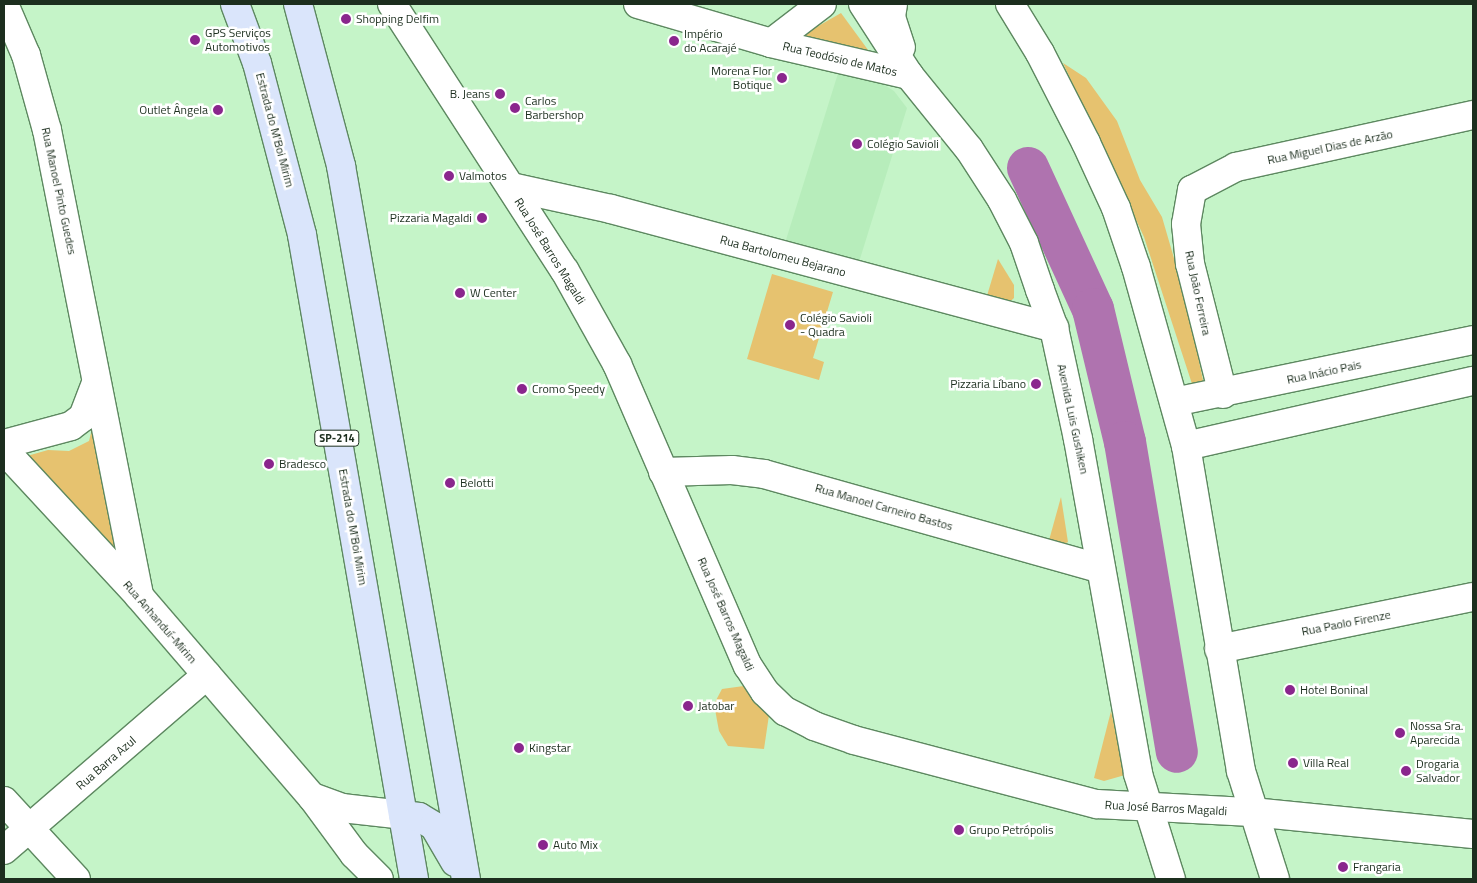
<!DOCTYPE html>
<html>
<head>
<meta charset="utf-8">
<style>
	body { margin:0 }
	#map { position:relative; width:1477px; height:883px; overflow:hidden; background:#c5f4c8; font-family:"Titillium Web",sans-serif }
	div>[style] { position:absolute }
	.built>* { inset:0; background:#b7edbb }
	.green>* { inset:0; background:#e6c26f }
	.river>* { height:42px; margin:-21px; padding:0 21px; transform-origin:21px; border-radius:21px; background:#af73af }
	.roads { filter:drop-shadow(1px 0 #5d8860) drop-shadow(-1px 0 #5d8860) drop-shadow(0 1px #5d8860) drop-shadow(0 -1px #5d8860) }
	.minor>* { height:28px; margin:-14px; padding:0 14px; transform-origin:14px; border-radius:14px; background:#fff }
	.secondary>* { height:28px; margin:-14px; padding:0 14px; transform-origin:14px; border-radius:14px; background:#fff }
	.primary>* { height:28px; margin:-14px; padding:0 14px; transform-origin:14px; border-radius:14px; background:#dae5fb }
	.dots>* { width:14px; height:14px; translate:-50% -50%; box-sizing:border-box; border:2px solid #fff; border-radius:50% }
	span { translate:-50% -50%; white-space:nowrap; text-align:center; line-height:1.15; -webkit-text-stroke:5px #fff; paint-order:stroke }
	.shield-label span { padding:1px 4px; background:#fff; border:1px solid; border-radius:4px; -webkit-text-stroke-width:0 }
	.shield-label { font-size:11px; color:#1c2e1e; font-weight:700 }
	.poi-label { font-size:12px; color:#1c2e1e }
	.left { translate:0 -50%; text-align:left }
	.right { translate:-100% -50%; text-align:right }
	.street-label { font-size:12px; color:#1c2e1e }
	.frame { position:absolute; inset:0; border:5px solid #1c2e1e; pointer-events:none }
</style>
</head>
<body>
<div id="map">
	<div class="built">
		<div style="clip-path:polygon(840px 67px,865px 73px,894px 91px,907px 108px,859px 262px,785px 243px)"></div>
	</div>
	<div class="green">
		<div style="clip-path:polygon(841px 13px,871px 54px,801px 36px)"></div>
		<div style="clip-path:polygon(1063px 63px,1086px 78px,1117px 121px,1140px 180px,1162px 217px,1187px 303px,1205px 390px,1194px 390px,1144px 237px)"></div>
		<div style="clip-path:polygon(998px 259px,1014px 285px,1014px 298px,1005px 306px,986px 299px)"></div>
		<div style="clip-path:polygon(772px 274px,833px 292px,813px 358px,824px 362px,819px 380px,747px 359px)"></div>
		<div style="clip-path:polygon(96px 413px,122px 555px,27px 456px,48px 450px,69px 451px,89px 441px)"></div>
		<div style="clip-path:polygon(1061px 497px,1068px 542px,1057px 547px,1048px 544px)"></div>
		<div style="clip-path:polygon(751px 685px,769px 715px,764px 749px,728px 746px,719px 731px,714px 704px,722px 689px)"></div>
		<div style="clip-path:polygon(1111px 711px,1125px 775px,1104px 781px,1094px 778px)"></div>
	</div>
	<div class="river">
		<div style="left:1028px;top:168px;width:155px;rotate:65.3deg"></div>
		<div style="left:1093px;top:309px;width:137px;rotate:76.5deg"></div>
		<div style="left:1125px;top:442px;width:314px;rotate:80.5deg"></div>
	</div>
	<div class="roads">
		<div class="minor">
			<div style="left:4px;top:4px;width:56px;rotate:66.7deg"></div>
			<div style="left:26px;top:55px;width:78px;rotate:74.4deg"></div>
			<div style="left:47px;top:130px;width:475px;rotate:78.8deg"></div>
			<div style="left:638px;top:4px;width:139px;rotate:16.3deg"></div>
			<div style="left:771px;top:43px;width:142px;rotate:13.1deg"></div>
			<div style="left:771px;top:43px;width:64px;rotate:-37.4deg"></div>
			<div style="left:511px;top:187px;width:102px;rotate:12.4deg"></div>
			<div style="left:611px;top:209px;width:459px;rotate:15deg"></div>
			<div style="left:1223px;top:394px;width:134px;rotate:-104.2deg"></div>
			<div style="left:1190px;top:264px;width:40px;rotate:-95.7deg"></div>
			<div style="left:1186px;top:224px;width:35px;rotate:-80deg"></div>
			<div style="left:1192px;top:190px;width:50px;rotate:-27.6deg"></div>
			<div style="left:1236px;top:167px;width:243px;rotate:-12.4deg"></div>
			<div style="left:1174px;top:402px;width:305px;rotate:-11.7deg"></div>
			<div style="left:4px;top:444px;width:69px;rotate:-15deg"></div>
			<div style="left:71px;top:426px;width:15px;rotate:-37deg"></div>
			<div style="left:83px;top:417px;width:36px;rotate:-69deg"></div>
			<div style="left:1186px;top:446px;width:294px;rotate:-12.8deg"></div>
			<div style="left:4px;top:450px;width:199px;rotate:47.2deg"></div>
			<div style="left:139px;top:596px;width:265px;rotate:49.3deg"></div>
			<div style="left:312px;top:797px;width:71px;rotate:53.6deg"></div>
			<div style="left:354px;top:854px;width:35px;rotate:45deg"></div>
			<div style="left:663px;top:472px;width:69px;rotate:-1.7deg"></div>
			<div style="left:732px;top:470px;width:32px;rotate:7deg"></div>
			<div style="left:764px;top:474px;width:350px;rotate:15.7deg"></div>
			<div style="left:1219px;top:649px;width:259px;rotate:-11.6deg"></div>
			<div style="left:312px;top:797px;width:32px;rotate:20deg"></div>
			<div style="left:342px;top:808px;width:61px;rotate:6.5deg"></div>
			<div style="left:4px;top:801px;width:106px;rotate:47.3deg"></div>
			<div style="left:4px;top:850px;width:268px;rotate:-40.8deg"></div>
		</div>
		<div class="secondary">
			<div style="left:392px;top:4px;width:318px;rotate:57.1deg"></div>
			<div style="left:565px;top:271px;width:107px;rotate:60.8deg"></div>
			<div style="left:617px;top:364px;width:329px;rotate:66.6deg"></div>
			<div style="left:748px;top:666px;width:31px;rotate:57deg"></div>
			<div style="left:765px;top:692px;width:28px;rotate:44deg"></div>
			<div style="left:785px;top:711px;width:33px;rotate:27deg"></div>
			<div style="left:814px;top:726px;width:42px;rotate:19.3deg"></div>
			<div style="left:854px;top:740px;width:251px;rotate:14.8deg"></div>
			<div style="left:1097px;top:804px;width:155px;rotate:3deg"></div>
			<div style="left:1252px;top:812px;width:222px;rotate:5.7deg"></div>
			<div style="left:863px;top:4px;width:85px;rotate:57.1deg"></div>
			<div style="left:909px;top:75px;width:95px;rotate:51deg"></div>
			<div style="left:969px;top:149px;width:61px;rotate:57.1deg"></div>
			<div style="left:1002px;top:200px;width:48px;rotate:62.9deg"></div>
			<div style="left:1024px;top:243px;width:50px;rotate:71.2deg"></div>
			<div style="left:1040px;top:290px;width:40px;rotate:69.8deg"></div>
			<div style="left:1054px;top:328px;width:114px;rotate:77.8deg"></div>
			<div style="left:1078px;top:439px;width:340px;rotate:79.8deg"></div>
			<div style="left:1138px;top:774px;width:110px;rotate:72.6deg"></div>
			<div style="left:893px;top:4px;width:13px;rotate:99deg"></div>
			<div style="left:891px;top:17px;width:32px;rotate:72deg"></div>
			<div style="left:1010px;top:4px;width:57px;rotate:58.5deg"></div>
			<div style="left:1040px;top:53px;width:101px;rotate:62.9deg"></div>
			<div style="left:1086px;top:143px;width:72px;rotate:65.2deg"></div>
			<div style="left:1116px;top:208px;width:62px;rotate:71.3deg"></div>
			<div style="left:1136px;top:267px;width:186px;rotate:74.4deg"></div>
			<div style="left:1186px;top:446px;width:330px;rotate:80.4deg"></div>
			<div style="left:1241px;top:771px;width:113px;rotate:72.5deg"></div>
		</div>
		<div class="primary">
			<div style="left:235px;top:4px;width:63px;rotate:69.6deg"></div>
			<div style="left:257px;top:63px;width:178px;rotate:75.3deg"></div>
			<div style="left:302px;top:235px;width:654px;rotate:80.13deg"></div>
			<div style="left:298px;top:4px;width:168px;rotate:75.1deg"></div>
			<div style="left:341px;top:166px;width:724px;rotate:80.06deg"></div>
			<div style="left:403px;top:815px;width:16px;rotate:7deg"></div>
			<div style="left:419px;top:817px;width:17px;rotate:31deg"></div>
			<div style="left:434px;top:826px;width:42px;rotate:59.7deg"></div>
		</div>
	</div>
	<div class="dots">
		<div style="left:346px;top:19px;background:#8a268d"></div>
		<div style="left:195px;top:40px;background:#8a268d"></div>
		<div style="left:674px;top:41px;background:#8a268d"></div>
		<div style="left:782px;top:78px;background:#8a268d"></div>
		<div style="left:500px;top:94px;background:#8a268d"></div>
		<div style="left:515px;top:108px;background:#8a268d"></div>
		<div style="left:218px;top:110px;background:#8a268d"></div>
		<div style="left:857px;top:144px;background:#8a268d"></div>
		<div style="left:449px;top:176px;background:#8a268d"></div>
		<div style="left:482px;top:218px;background:#8a268d"></div>
		<div style="left:460px;top:293px;background:#8a268d"></div>
		<div style="left:790px;top:325px;background:#8a268d"></div>
		<div style="left:1036px;top:384px;background:#8a268d"></div>
		<div style="left:522px;top:389px;background:#8a268d"></div>
		<div style="left:269px;top:464px;background:#8a268d"></div>
		<div style="left:450px;top:483px;background:#8a268d"></div>
		<div style="left:1290px;top:690px;background:#8a268d"></div>
		<div style="left:688px;top:706px;background:#8a268d"></div>
		<div style="left:1400px;top:733px;background:#8a268d"></div>
		<div style="left:519px;top:748px;background:#8a268d"></div>
		<div style="left:1293px;top:763px;background:#8a268d"></div>
		<div style="left:1406px;top:771px;background:#8a268d"></div>
		<div style="left:959px;top:830px;background:#8a268d"></div>
		<div style="left:543px;top:845px;background:#8a268d"></div>
		<div style="left:1343px;top:867px;background:#8a268d"></div>
	</div>
	<div class="shield-label">
		<span style="left:337px;top:438px">SP-214</span>
	</div>
	<div class="poi-label">
		<span class="left" style="left:356px;top:19px">Shopping Delfim</span>
		<span class="left" style="left:205px;top:40px">GPS Serviços<br>Automotivos</span>
		<span class="left" style="left:684px;top:41px">Império<br>do Acarajé</span>
		<span class="right" style="left:772px;top:78px">Morena Flor<br>Botique</span>
		<span class="right" style="left:490px;top:94px">B. Jeans</span>
		<span class="left" style="left:525px;top:108px">Carlos<br>Barbershop</span>
		<span class="right" style="left:208px;top:110px">Outlet Ângela</span>
		<span class="left" style="left:867px;top:144px">Colégio Savioli</span>
		<span class="left" style="left:459px;top:176px">Valmotos</span>
		<span class="right" style="left:472px;top:218px">Pizzaria Magaldi</span>
		<span class="left" style="left:470px;top:293px">W Center</span>
		<span class="left" style="left:800px;top:325px">Colégio Savioli<br>- Quadra</span>
		<span class="right" style="left:1026px;top:384px">Pizzaria Líbano</span>
		<span class="left" style="left:532px;top:389px">Cromo Speedy</span>
		<span class="left" style="left:279px;top:464px">Bradesco</span>
		<span class="left" style="left:460px;top:483px">Belotti</span>
		<span class="left" style="left:1300px;top:690px">Hotel Boninal</span>
		<span class="left" style="left:698px;top:706px">Jatobar</span>
		<span class="left" style="left:1410px;top:733px">Nossa Sra.<br>Aparecida</span>
		<span class="left" style="left:529px;top:748px">Kingstar</span>
		<span class="left" style="left:1303px;top:763px">Villa Real</span>
		<span class="left" style="left:1416px;top:771px">Drogaria<br>Salvador</span>
		<span class="left" style="left:969px;top:830px">Grupo Petrópolis</span>
		<span class="left" style="left:553px;top:845px">Auto Mix</span>
		<span class="left" style="left:1353px;top:867px">Frangaria</span>
	</div>
	<div class="street-label">
		<span style="left:840px;top:59px;rotate:13deg">Rua Teodósio de Matos</span>
		<span style="left:275px;top:130px;rotate:75deg">Estrada do M'Boi Mirim</span>
		<span style="left:1330px;top:147px;rotate:-12deg">Rua Miguel Dias de Arzão</span>
		<span style="left:59px;top:191px;rotate:78deg">Rua Manoel Pinto Guedes</span>
		<span style="left:550px;top:251px;rotate:58deg">Rua José Barros Magaldi</span>
		<span style="left:783px;top:256px;rotate:15deg">Rua Bartolomeu Bejarano</span>
		<span style="left:1198px;top:293px;rotate:78deg">Rua João Ferreira</span>
		<span style="left:1324px;top:372px;rotate:-12deg">Rua Inácio Pais</span>
		<span style="left:1073px;top:419px;rotate:78deg">Avenida Luis Gushiken</span>
		<span style="left:884px;top:507px;rotate:16deg">Rua Manoel Carneiro Bastos</span>
		<span style="left:353px;top:527px;rotate:80deg">Estrada do M'Boi Mirim</span>
		<span style="left:726px;top:614px;rotate:66deg">Rua José Barros Magaldi</span>
		<span style="left:160px;top:622px;rotate:49deg">Rua Anhanduí-Mirim</span>
		<span style="left:1346px;top:623px;rotate:-11deg">Rua Paolo Firenze</span>
		<span style="left:106px;top:763px;rotate:-41deg">Rua Barra Azul</span>
		<span style="left:1166px;top:808px;rotate:3deg">Rua José Barros Magaldi</span>
	</div>
	<div class="frame"></div>
</div>
</body>
</html>
